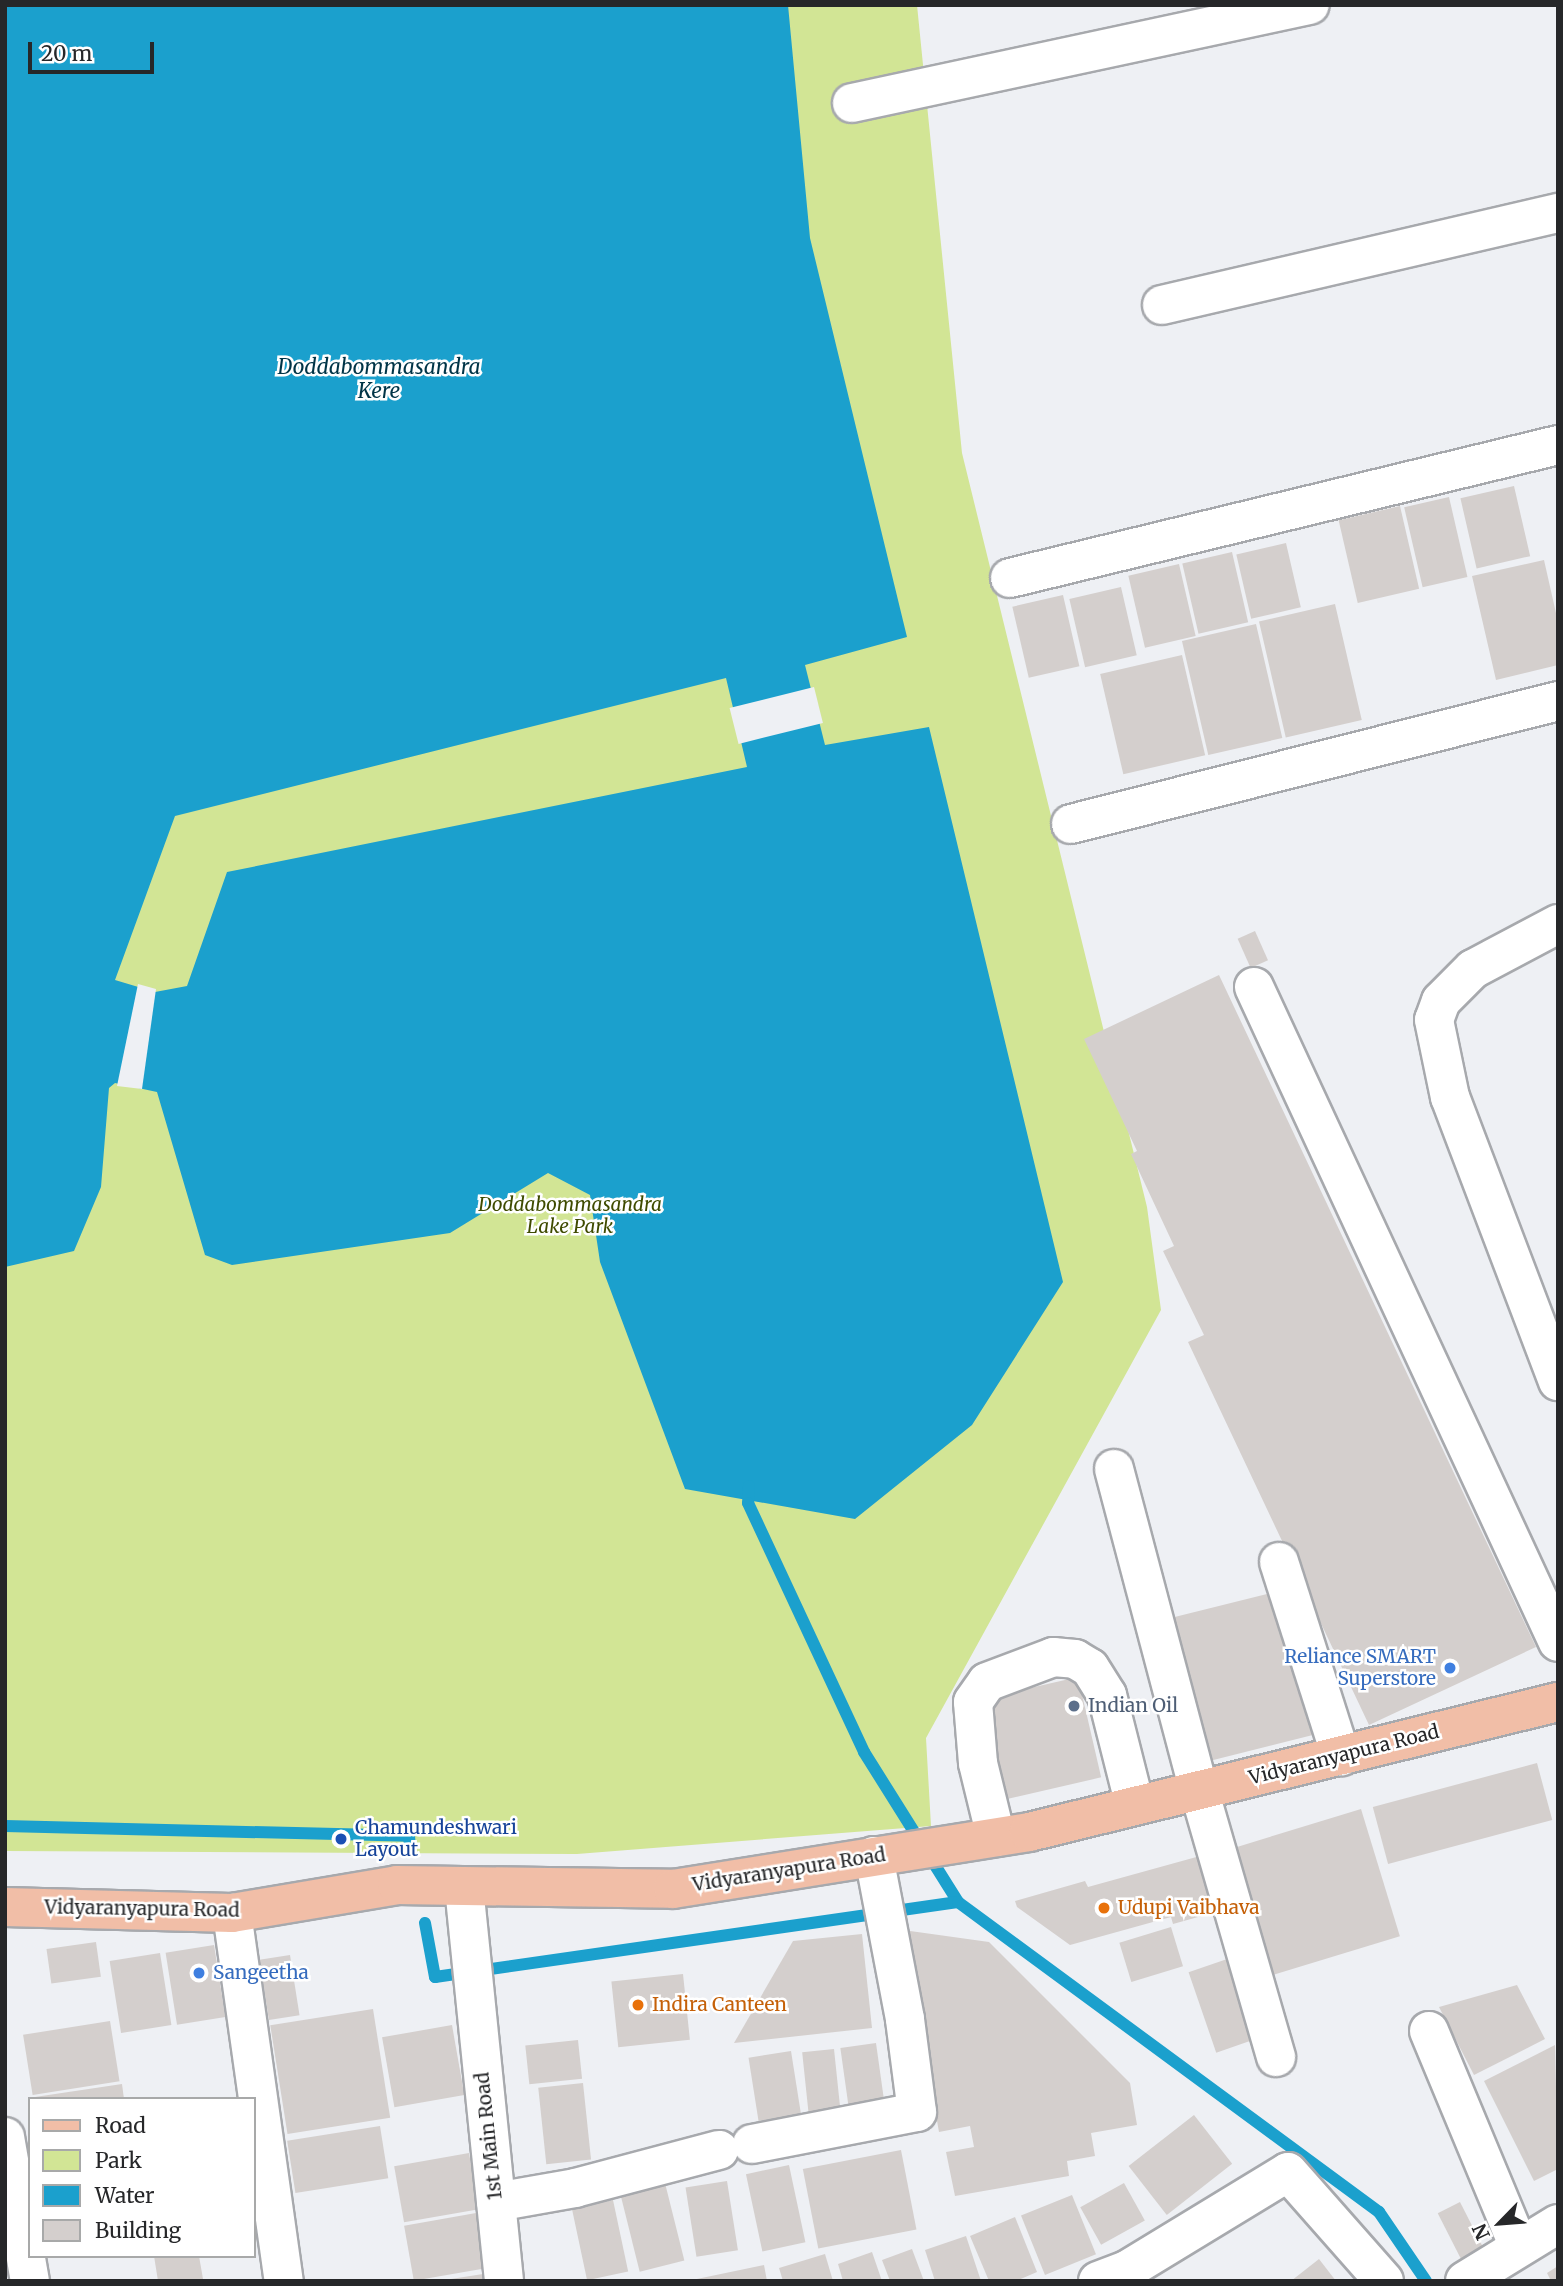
<!DOCTYPE html>
<html>
<head>
<meta charset="utf-8">
<style>
	body { margin:0 }
	#map { position:relative; width:1563px; height:2286px; overflow:hidden; background:#eef0f4; font-family:Merriweather,serif }
	div>[style] { position:absolute }
	.green>* { inset:0; background:#d2e595 }
	.water>* { inset:0; background:#1ba0cd }
	.pier>* { inset:0; background:#eef0f4; transform-origin:0 0 }
	.stream>* { height:12px; margin:-6px; padding:0 6px; transform-origin:6px; border-radius:6px; background:#1ba0cd }
	.building>* { inset:0; background:#d4cfcd; transform-origin:0 0 }
	.roads { filter:drop-shadow(2px 0 #a7a9ad) drop-shadow(-2px 0 #a7a9ad) drop-shadow(0 2px #a7a9ad) drop-shadow(0 -2px #a7a9ad) }
	.minor>* { height:38px; margin:-19px; padding:0 19px; transform-origin:19px; border-radius:19px; background:#fff }
	.major>* { height:38px; margin:-19px; padding:0 19px; transform-origin:19px; border-radius:19px; background:#f1bea7 }
	.dots>* { width:19px; height:19px; translate:-50% -50%; box-sizing:border-box; border:4px solid #fff; border-radius:50% }
	span { translate:-50% -50%; white-space:nowrap; text-align:center; line-height:1.15; -webkit-text-stroke:5px #fff; paint-order:stroke }
	.park-label { font-size:19px; color:#3f4b00; font-style:italic }
	.shop-label { font-size:19px; color:#366cbe }
	.right { translate:-100% -50%; text-align:right }
	.left { translate:0 -50%; text-align:left }
	.service-label { font-size:19px; color:#4e5e75 }
	.street-label { font-size:19px; color:#262729 }
	.transit-label { font-size:19px; color:#164399 }
	.food-label { font-size:19px; color:#c56008 }
	.water-label { font-size:21px; color:#003447; font-style:italic }
	.frame { position:absolute; inset:0; border:7px solid #262729; pointer-events:none }
	.legend { position:absolute; left:28px; top:2097px; width:228px; height:161px; box-sizing:border-box; background:#fff; border:2px solid #a8a9a9; margin:0; padding:9px 12px; list-style:none; font-size:21px; color:#262729 }
	.legend li { display:flex; align-items:center; gap:14px; height:35px }
	.legend b { width:35px; border:2px solid #a8a9a9 }
	.north { position:absolute; left:1465px; top:2188px; width:70px; height:70px; -webkit-text-stroke:5px #fff; paint-order:stroke; rotate:245deg; font-size:19px; font-weight:700; line-height:28px; text-align:center; color:#262729 }
	.north::after { content:''; display:block; margin:auto; width:24px; height:32px; background:#262729; clip-path:polygon(50% 0,100% 100%,50% 72%,0 100%) }
	.scale { position:absolute; left:28px; top:42px; width:126px; height:32px; box-sizing:border-box; border:4px solid #262729; border-top:0; padding-left:9px; font-size:21px; line-height:24px; white-space:nowrap; color:#262729; -webkit-text-stroke:5px #fff; paint-order:stroke }
</style>
</head>
<body>
<div id="map">
	<div class="green">
		<div style="clip-path:polygon(5px 5px,917px 5px,962px 453px,1147px 1207px,1161px 1310px,926px 1738px,931px 1826px,577px 1854px,5px 1851px)"></div>
	</div>
	<div class="water">
		<div style="clip-path:polygon(evenodd,5px 5px,788px 5px,810px 238px,907px 637px,805px 665px,825px 745px,929px 727px,1063px 1282px,972px 1425px,855px 1519px,685px 1489px,600px 1262px,590px 1195px,548px 1173px,450px 1233px,232px 1265px,205px 1255px,157px 1092px,115px 1083px,109px 1088px,101px 1187px,74px 1251px,5px 1267px,5px 5px,726px 678px,747px 767px,227px 872px,187px 986px,155px 992px,115px 980px,175px 816px,726px 678px)"></div>
	</div>
	<div class="pier">
		<div style="left:814px;top:687px;width:37px;height:87px;rotate:76deg"></div>
		<div style="clip-path:polygon(138px 984px,156px 989px,142px 1089px,117px 1086px)"></div>
	</div>
	<div class="stream">
		<div style="left:749px;top:1486px;width:17px;rotate:93deg"></div>
		<div style="left:748px;top:1503px;width:275px;rotate:65deg"></div>
		<div style="left:864px;top:1752px;width:177px;rotate:57.9deg"></div>
		<div style="left:5px;top:1826px;width:404px;rotate:1.4deg"></div>
		<div style="left:409px;top:1836px;width:12px;rotate:85deg"></div>
		<div style="left:425px;top:1923px;width:55px;rotate:79.5deg"></div>
		<div style="left:435px;top:1977px;width:528px;rotate:-8.16deg"></div>
		<div style="left:958px;top:1902px;width:523px;rotate:36.37deg"></div>
		<div style="left:1379px;top:2212px;width:83px;rotate:55.7deg"></div>
	</div>
	<div class="building">
		<div style="left:1514px;top:486px;width:72px;height:55px;rotate:77deg"></div>
		<div style="left:1449px;top:497px;width:82px;height:46px;rotate:77deg"></div>
		<div style="left:1400px;top:506px;width:85px;height:63px;rotate:77deg"></div>
		<div style="left:1286px;top:543px;width:66px;height:51px;rotate:77deg"></div>
		<div style="left:1232px;top:552px;width:72px;height:51px;rotate:77deg"></div>
		<div style="clip-path:polygon(1544px 560px,1558px 622px,1558px 665px,1496px 680px,1472px 576px)"></div>
		<div style="left:1179px;top:564px;width:74px;height:52px;rotate:77deg"></div>
		<div style="left:1121px;top:587px;width:70px;height:53px;rotate:77deg"></div>
		<div style="left:1063px;top:595px;width:73px;height:52px;rotate:77deg"></div>
		<div style="left:1335px;top:604px;width:119px;height:78px;rotate:77deg"></div>
		<div style="left:1256px;top:624px;width:117px;height:76px;rotate:77deg"></div>
		<div style="left:1182px;top:655px;width:103px;height:84px;rotate:77deg"></div>
		<div style="left:1255px;top:931px;width:32px;height:19px;rotate:66deg"></div>
		<div style="clip-path:polygon(1219px 975px,1536px 1647px,1369px 1725px,1188px 1342px,1204px 1335px,1163px 1251px,1174px 1246px,1131px 1154px,1137px 1151px,1084px 1039px)"></div>
		<div style="left:1279px;top:1591px;width:148px;height:121px;rotate:76deg"></div>
		<div style="left:1078px;top:1677px;width:103px;height:100px;rotate:77deg"></div>
		<div style="left:1537px;top:1763px;width:59px;height:170px;rotate:75deg"></div>
		<div style="left:1361px;top:1809px;width:133px;height:133px;rotate:73deg"></div>
		<div style="clip-path:polygon(1200px 1856px,1216px 1912px,1173px 1924px,1171px 1917px,1070px 1945px,1017px 1907px,1015px 1901px,1085px 1881px,1088px 1887px)"></div>
		<div style="left:1171px;top:1927px;width:41px;height:54px;rotate:73deg"></div>
		<div style="clip-path:polygon(903px 1930px,989px 1942px,1130px 2083px,1137px 2125px,1091px 2133px,1095px 2156px,1067px 2161px,1069px 2176px,955px 2196px,946px 2152px,974px 2147px,970px 2126px,939px 2132px)"></div>
		<div style="clip-path:polygon(862px 1934px,872px 2028px,734px 2043px,793px 1941px)"></div>
		<div style="left:96px;top:1942px;width:35px;height:50px;rotate:82deg"></div>
		<div style="left:214px;top:1945px;width:73px;height:49px;rotate:81deg"></div>
		<div style="left:160px;top:1953px;width:73px;height:51px;rotate:81deg"></div>
		<div style="left:290px;top:1955px;width:61px;height:31px;rotate:81deg"></div>
		<div style="left:1233px;top:1957px;width:85px;height:47px;rotate:71deg"></div>
		<div style="left:683px;top:1974px;width:66px;height:72px;rotate:84deg"></div>
		<div style="clip-path:polygon(1517px 1985px,1545px 2039px,1474px 2075px,1439px 2007px)"></div>
		<div style="left:373px;top:2009px;width:110px;height:104px;rotate:81deg"></div>
		<div style="left:110px;top:2021px;width:61px;height:88px;rotate:81deg"></div>
		<div style="left:452px;top:2025px;width:71px;height:71px;rotate:80deg"></div>
		<div style="left:578px;top:2040px;width:39px;height:53px;rotate:84deg"></div>
		<div style="left:876px;top:2043px;width:60px;height:36px;rotate:82deg"></div>
		<div style="clip-path:polygon(1555px 2045px,1558px 2169px,1534px 2181px,1484px 2081px)"></div>
		<div style="left:834px;top:2049px;width:63px;height:32px;rotate:84deg"></div>
		<div style="left:791px;top:2051px;width:64px;height:43px;rotate:81deg"></div>
		<div style="left:583px;top:2083px;width:77px;height:45px;rotate:84deg"></div>
		<div style="clip-path:polygon(122px 2084px,124px 2099px,35px 2099px,35px 2097px)"></div>
		<div style="left:1194px;top:2115px;width:62px;height:83px;rotate:52deg"></div>
		<div style="left:380px;top:2126px;width:53px;height:94px;rotate:81deg"></div>
		<div style="left:901px;top:2150px;width:81px;height:100px;rotate:79deg"></div>
		<div style="left:469px;top:2153px;width:57px;height:76px;rotate:80deg"></div>
		<div style="left:789px;top:2165px;width:79px;height:44px;rotate:78deg"></div>
		<div style="left:727px;top:2181px;width:70px;height:42px;rotate:81deg"></div>
		<div style="left:665px;top:2183px;width:80px;height:46px;rotate:76deg"></div>
		<div style="left:1124px;top:2183px;width:43px;height:50px;rotate:61deg"></div>
		<div style="left:1072px;top:2195px;width:64px;height:55px;rotate:68deg"></div>
		<div style="left:613px;top:2200px;width:73px;height:42px;rotate:78deg"></div>
		<div style="left:1460px;top:2202px;width:51px;height:25px;rotate:63deg"></div>
		<div style="left:476px;top:2213px;width:56px;height:73px;rotate:80deg"></div>
		<div style="clip-path:polygon(1015px 2217px,1037px 2272px,1016px 2281px,989px 2281px,970px 2236px)"></div>
		<div style="clip-path:polygon(966px 2236px,981px 2281px,935px 2281px,925px 2250px)"></div>
		<div style="clip-path:polygon(912px 2249px,924px 2281px,890px 2281px,882px 2260px)"></div>
		<div style="clip-path:polygon(872px 2252px,882px 2281px,843px 2281px,838px 2264px)"></div>
		<div style="clip-path:polygon(825px 2254px,833px 2281px,783px 2281px,779px 2268px)"></div>
		<div style="clip-path:polygon(154px 2256px,199px 2256px,203px 2279px,158px 2281px)"></div>
		<div style="clip-path:polygon(1319px 2259px,1336px 2281px,1291px 2281px)"></div>
		<div style="clip-path:polygon(764px 2265px,767px 2281px,692px 2281px,692px 2280px)"></div>
		<div style="clip-path:polygon(1558px 2266px,1558px 2281px,1551px 2281px,1547px 2273px)"></div>
		<div style="clip-path:polygon(483px 2274px,484px 2281px,451px 2281px,451px 2279px)"></div>
	</div>
	<div class="roads">
		<div class="minor">
			<div style="left:852px;top:103px;width:468px;rotate:-12.1deg"></div>
			<div style="left:1162px;top:305px;width:407px;rotate:-13.1deg"></div>
			<div style="left:1010px;top:578px;width:564px;rotate:-13.64deg"></div>
			<div style="left:1071px;top:824px;width:502px;rotate:-14.17deg"></div>
			<div style="left:1558px;top:924px;width:96px;rotate:152.1deg"></div>
			<div style="left:1473px;top:969px;width:45px;rotate:135deg"></div>
			<div style="left:1441px;top:1001px;width:20px;rotate:110deg"></div>
			<div style="left:1434px;top:1020px;width:79px;rotate:78.3deg"></div>
			<div style="left:1450px;top:1097px;width:304px;rotate:69.2deg"></div>
			<div style="left:1254px;top:987px;width:722px;rotate:65.1deg"></div>
			<div style="left:1114px;top:1469px;width:332px;rotate:75.2deg"></div>
			<div style="left:1199px;top:1790px;width:278px;rotate:73.9deg"></div>
			<div style="left:1279px;top:1562px;width:204px;rotate:72.3deg"></div>
			<div style="left:996px;top:1837px;width:76px;rotate:-103.7deg"></div>
			<div style="left:978px;top:1763px;width:61px;rotate:-94.7deg"></div>
			<div style="left:973px;top:1702px;width:24px;rotate:-55deg"></div>
			<div style="left:987px;top:1682px;width:71px;rotate:-20.7deg"></div>
			<div style="left:1053px;top:1657px;width:22px;rotate:5deg"></div>
			<div style="left:1075px;top:1659px;width:17px;rotate:31deg"></div>
			<div style="left:1090px;top:1668px;width:32px;rotate:58deg"></div>
			<div style="left:1107px;top:1695px;width:114px;rotate:75.8deg"></div>
			<div style="left:464px;top:1887px;width:396px;rotate:84.2deg"></div>
			<div style="left:232px;top:1913px;width:372px;rotate:82deg"></div>
			<div style="left:1429px;top:2031px;width:234px;rotate:67.4deg"></div>
			<div style="left:5px;top:2137px;width:146px;rotate:80.2deg"></div>
			<div style="left:752px;top:2144px;width:168px;rotate:-11deg"></div>
			<div style="left:917px;top:2112px;width:94px;rotate:-97.4deg"></div>
			<div style="left:905px;top:2019px;width:166px;rotate:-100.8deg"></div>
			<div style="left:496px;top:2202px;width:80px;rotate:-10deg"></div>
			<div style="left:575px;top:2188px;width:149px;rotate:-14.8deg"></div>
			<div style="left:1098px;top:2281px;width:31px;rotate:-21deg"></div>
			<div style="left:1127px;top:2270px;width:188px;rotate:-31.3deg"></div>
			<div style="left:1288px;top:2172px;width:145px;rotate:48.6deg"></div>
			<div style="left:1465px;top:2281px;width:109px;rotate:-31.5deg"></div>
		</div>
		<div class="major">
			<div style="left:5px;top:1907px;width:227px;rotate:1.5deg"></div>
			<div style="left:232px;top:1913px;width:167px;rotate:-9.6deg"></div>
			<div style="left:397px;top:1885px;width:276px;rotate:0.8deg"></div>
			<div style="left:673px;top:1889px;width:361px;rotate:-9.1deg"></div>
			<div style="left:1029px;top:1832px;width:545px;rotate:-13.81deg"></div>
		</div>
	</div>
	<div class="dots">
		<div style="left:1450px;top:1668px;background:#3f7fe0"></div>
		<div style="left:1074px;top:1706px;background:#5c6f8a"></div>
		<div style="left:341px;top:1839px;background:#1a4fb4"></div>
		<div style="left:1104px;top:1908px;background:#e8710a"></div>
		<div style="left:199px;top:1973px;background:#3f7fe0"></div>
		<div style="left:638px;top:2005px;background:#e8710a"></div>
	</div>
	<div class="park-label">
		<span style="left:570px;top:1216px">Doddabommasandra<br>Lake Park</span>
	</div>
	<div class="shop-label">
		<span class="right" style="left:1436px;top:1668px">Reliance SMART<br>Superstore</span>
		<span class="left" style="left:213px;top:1973px">Sangeetha</span>
	</div>
	<div class="service-label">
		<span class="left" style="left:1088px;top:1706px">Indian Oil</span>
	</div>
	<div class="street-label">
		<span style="left:1344px;top:1755px;rotate:-14deg">Vidyaranyapura Road</span>
		<span style="left:789px;top:1870px;rotate:-9deg">Vidyaranyapura Road</span>
		<span style="left:142px;top:1909px;rotate:1deg">Vidyaranyapura Road</span>
		<span style="left:489px;top:2136px;rotate:-96deg">1st Main Road</span>
	</div>
	<div class="transit-label">
		<span class="left" style="left:355px;top:1839px">Chamundeshwari<br>Layout</span>
	</div>
	<div class="food-label">
		<span class="left" style="left:1118px;top:1908px">Udupi Vaibhava</span>
		<span class="left" style="left:652px;top:2005px">Indira Canteen</span>
	</div>
	<div class="water-label">
		<span style="left:379px;top:379px">Doddabommasandra<br>Kere</span>
	</div>
	<div class="frame"></div>
	<ul class="legend">
	<li><b style="height:9px;background:#f1bea7"></b>Road</li>
	<li><b style="height:19px;background:#d2e595"></b>Park</li>
	<li><b style="height:19px;background:#1ba0cd"></b>Water</li>
	<li><b style="height:19px;background:#d4cfcd"></b>Building</li>
	</ul>
	<div class="north">N</div>
	<div class="scale">20 m</div>
</div>
</body>
</html>
